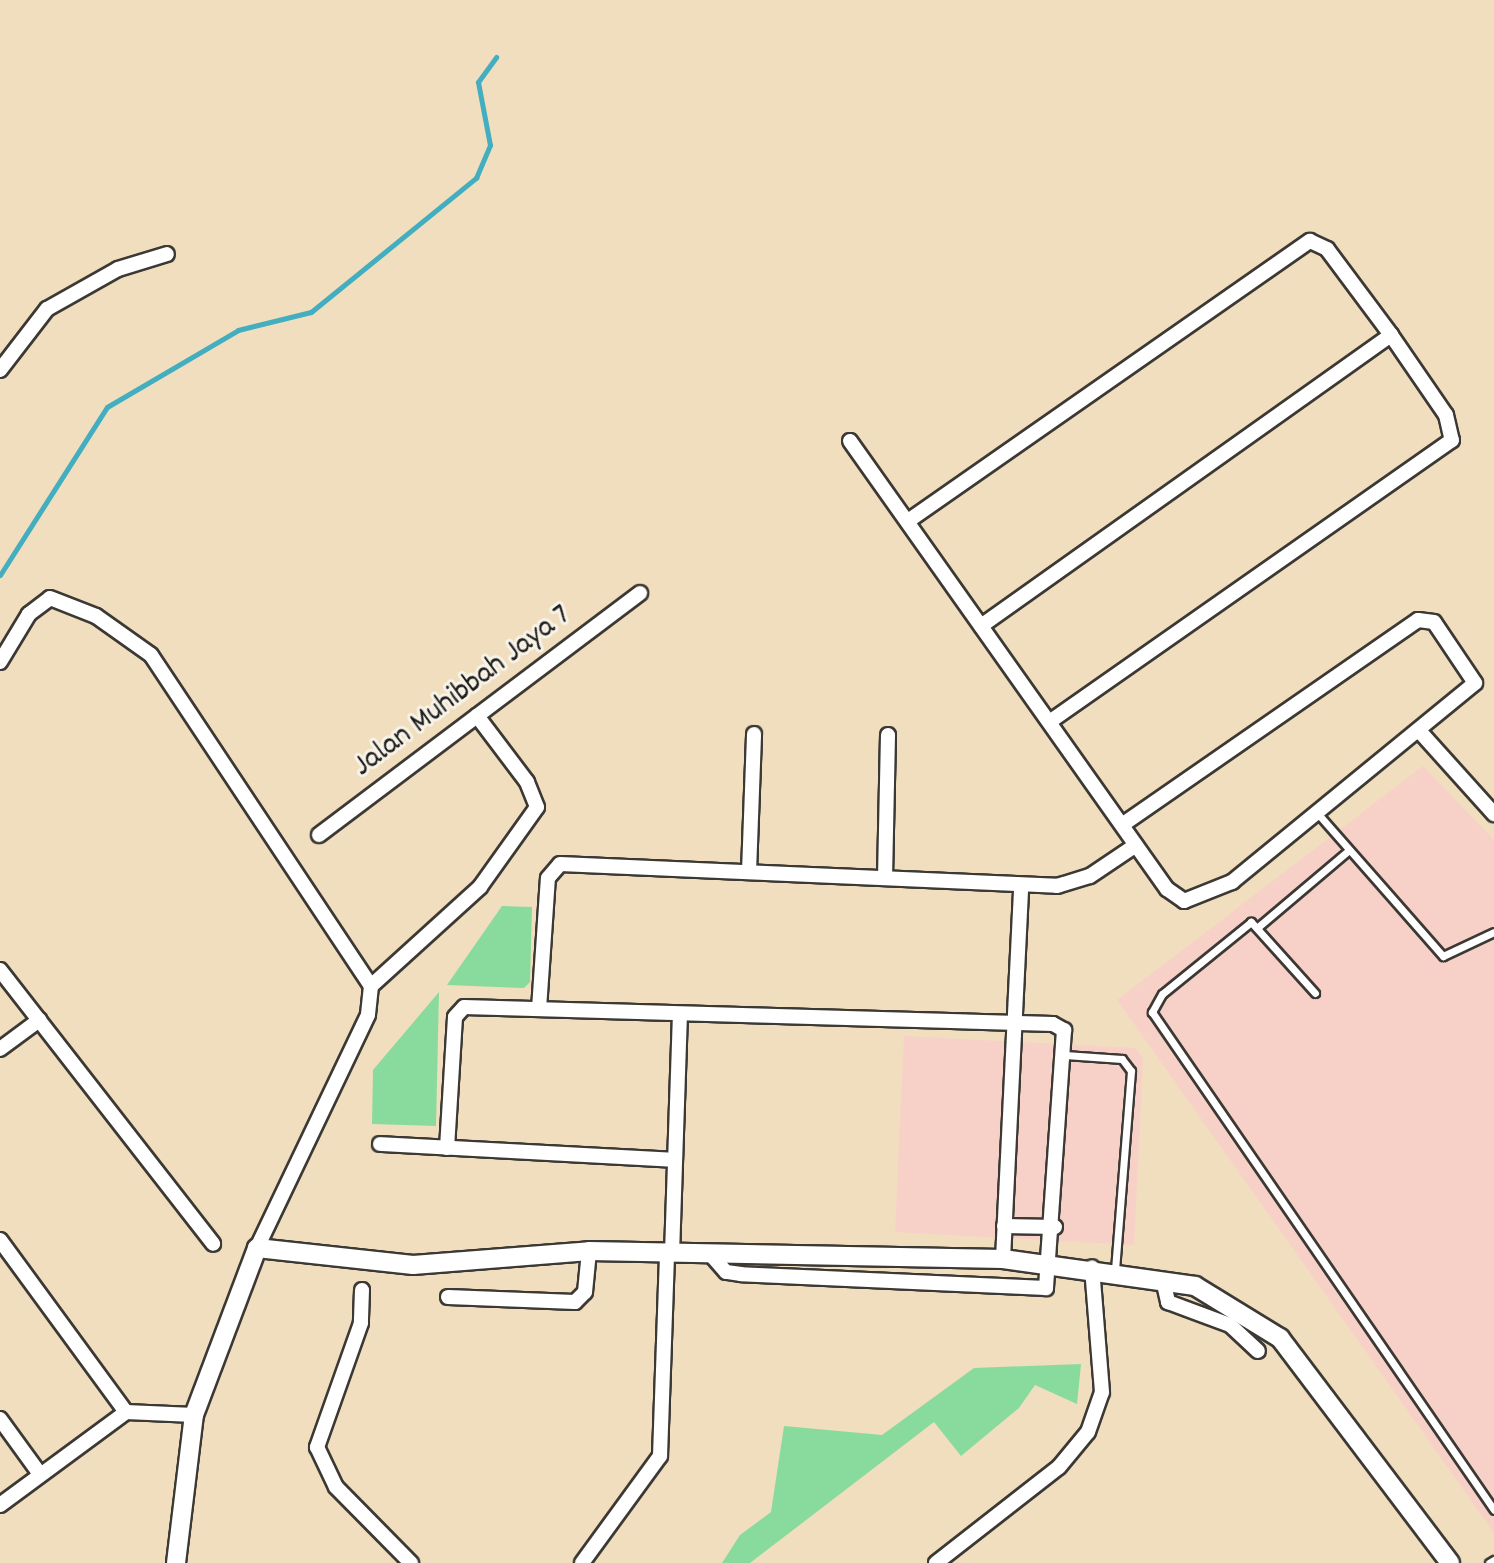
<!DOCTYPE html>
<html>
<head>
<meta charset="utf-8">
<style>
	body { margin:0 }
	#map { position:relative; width:1494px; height:1563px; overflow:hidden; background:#f1debe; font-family:Dekko,sans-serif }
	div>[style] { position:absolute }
	.built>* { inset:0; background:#f7d1c8 }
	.green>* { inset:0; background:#88db9d }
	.stream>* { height:5px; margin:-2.5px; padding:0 2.5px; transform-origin:2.5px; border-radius:2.5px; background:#42aec0 }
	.roads { filter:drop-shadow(2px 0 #3c3934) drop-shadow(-2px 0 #3c3934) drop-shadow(0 2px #3c3934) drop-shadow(0 -2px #3c3934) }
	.service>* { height:7px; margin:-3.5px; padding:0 3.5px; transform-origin:3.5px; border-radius:3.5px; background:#fff }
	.minor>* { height:14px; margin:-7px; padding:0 7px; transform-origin:7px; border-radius:7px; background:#fff }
	.tertiary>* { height:18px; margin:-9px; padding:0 9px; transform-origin:9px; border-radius:9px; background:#fff }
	span { translate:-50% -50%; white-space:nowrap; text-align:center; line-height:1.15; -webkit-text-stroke:6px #f7f3e8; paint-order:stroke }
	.street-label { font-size:32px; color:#1c1c1c }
</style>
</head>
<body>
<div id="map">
	<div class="built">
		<div style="clip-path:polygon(1423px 766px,1494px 840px,1494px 1533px,1117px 1000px)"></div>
		<div style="clip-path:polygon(904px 1036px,1135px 1048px,1143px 1058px,1134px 1245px,895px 1232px)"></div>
	</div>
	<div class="green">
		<div style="clip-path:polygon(502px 906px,532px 907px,530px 982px,524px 988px,447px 985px)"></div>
		<div style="clip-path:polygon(439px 992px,436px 1126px,372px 1124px,373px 1070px)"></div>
		<div style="clip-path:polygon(1081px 1364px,1077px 1404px,1035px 1385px,1019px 1408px,961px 1456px,934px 1422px,750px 1563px,722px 1563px,740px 1535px,771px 1512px,784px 1426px,882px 1435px,974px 1368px)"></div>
	</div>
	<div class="stream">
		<div style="left:0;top:575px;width:199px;rotate:-57.5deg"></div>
		<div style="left:107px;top:407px;width:152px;rotate:-30.4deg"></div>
		<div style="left:238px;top:330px;width:75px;rotate:-13.9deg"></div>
		<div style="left:311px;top:312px;width:213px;rotate:-39.1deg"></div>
		<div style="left:476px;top:178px;width:36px;rotate:-67deg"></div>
		<div style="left:490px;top:145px;width:64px;rotate:-100.8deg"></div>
		<div style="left:478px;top:82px;width:31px;rotate:-54deg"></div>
	</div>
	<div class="roads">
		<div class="service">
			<div style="left:1319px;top:815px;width:188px;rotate:48.7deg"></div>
			<div style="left:1443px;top:956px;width:56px;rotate:-25.2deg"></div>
			<div style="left:1258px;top:927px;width:119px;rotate:-40.2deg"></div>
			<div style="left:1315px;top:993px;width:96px;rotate:-132deg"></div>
			<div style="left:1251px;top:922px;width:114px;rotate:141deg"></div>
			<div style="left:1162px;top:994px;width:21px;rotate:119deg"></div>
			<div style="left:1152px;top:1012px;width:604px;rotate:55.52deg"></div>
			<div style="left:1065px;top:1055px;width:57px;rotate:4deg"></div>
			<div style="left:1122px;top:1059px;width:15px;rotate:53deg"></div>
			<div style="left:1131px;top:1071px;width:200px;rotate:94.6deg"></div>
			<div style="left:1489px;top:1563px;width:6px;rotate:-31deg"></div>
		</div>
		<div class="minor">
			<div style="left:0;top:370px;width:77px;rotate:-52.4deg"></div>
			<div style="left:47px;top:309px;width:81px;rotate:-29.4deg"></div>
			<div style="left:118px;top:269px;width:51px;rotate:-17deg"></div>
			<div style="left:850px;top:441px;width:549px;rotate:54.72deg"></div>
			<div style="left:1167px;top:889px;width:21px;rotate:35deg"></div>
			<div style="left:1184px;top:901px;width:52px;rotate:-21.6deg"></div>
			<div style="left:1232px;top:882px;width:314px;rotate:-39.3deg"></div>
			<div style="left:1475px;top:683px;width:73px;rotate:-123.9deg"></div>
			<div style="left:1434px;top:622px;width:16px;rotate:-173deg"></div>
			<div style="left:1418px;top:620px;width:359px;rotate:145.3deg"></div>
			<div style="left:908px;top:521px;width:490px;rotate:-34.9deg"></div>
			<div style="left:1310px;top:241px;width:19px;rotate:25deg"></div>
			<div style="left:1327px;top:249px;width:107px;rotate:53.3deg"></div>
			<div style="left:1391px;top:335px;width:97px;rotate:55.5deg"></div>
			<div style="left:1446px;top:415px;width:26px;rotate:77deg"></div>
			<div style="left:1452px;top:440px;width:491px;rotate:145deg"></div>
			<div style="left:981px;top:626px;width:503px;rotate:-35.37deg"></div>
			<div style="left:0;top:662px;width:56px;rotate:-58.9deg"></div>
			<div style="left:29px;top:614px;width:26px;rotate:-37deg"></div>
			<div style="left:50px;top:598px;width:49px;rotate:21.4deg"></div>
			<div style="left:96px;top:616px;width:67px;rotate:35.3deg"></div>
			<div style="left:151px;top:655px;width:397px;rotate:56.4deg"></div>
			<div style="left:371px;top:986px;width:29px;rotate:96deg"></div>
			<div style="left:368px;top:1015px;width:258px;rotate:115.5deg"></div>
			<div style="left:1422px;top:734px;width:108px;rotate:48deg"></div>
			<div style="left:319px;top:835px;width:402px;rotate:-37deg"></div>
			<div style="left:749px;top:872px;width:138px;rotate:-87.9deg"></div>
			<div style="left:885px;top:878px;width:143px;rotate:-88.8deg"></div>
			<div style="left:0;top:970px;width:347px;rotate:52.1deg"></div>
			<div style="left:371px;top:986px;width:147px;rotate:-42.2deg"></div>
			<div style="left:480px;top:887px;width:98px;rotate:-54.5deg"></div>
			<div style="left:537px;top:807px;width:27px;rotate:-112deg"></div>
			<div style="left:527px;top:782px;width:83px;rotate:-127.1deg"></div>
			<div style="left:539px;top:1009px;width:131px;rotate:-86.1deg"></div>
			<div style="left:548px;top:878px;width:18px;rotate:-49deg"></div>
			<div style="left:560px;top:864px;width:497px;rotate:2.5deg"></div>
			<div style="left:1057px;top:886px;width:34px;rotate:-17deg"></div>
			<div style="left:1090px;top:876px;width:55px;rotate:-34deg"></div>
			<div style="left:0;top:1049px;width:49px;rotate:-36.6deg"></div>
			<div style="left:380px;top:1144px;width:295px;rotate:3.1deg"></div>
			<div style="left:447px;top:1148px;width:131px;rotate:-86.5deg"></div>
			<div style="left:455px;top:1017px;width:13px;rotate:-48deg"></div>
			<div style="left:464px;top:1007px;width:589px;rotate:1.65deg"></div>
			<div style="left:1053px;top:1024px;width:13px;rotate:29deg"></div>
			<div style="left:1064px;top:1030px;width:259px;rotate:94deg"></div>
			<div style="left:1046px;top:1288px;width:305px;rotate:-177.4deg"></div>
			<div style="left:741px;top:1274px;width:15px;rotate:-172deg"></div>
			<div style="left:726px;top:1272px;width:21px;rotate:-131deg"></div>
			<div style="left:1004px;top:1226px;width:51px;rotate:1.1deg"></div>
			<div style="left:0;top:1240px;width:213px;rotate:53.8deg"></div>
			<div style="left:672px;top:1254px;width:240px;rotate:-88.1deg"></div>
			<div style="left:1003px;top:1259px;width:374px;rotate:-87.2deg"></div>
			<div style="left:1163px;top:1280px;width:23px;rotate:77deg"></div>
			<div style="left:1168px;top:1302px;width:66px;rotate:20.4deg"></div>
			<div style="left:1230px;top:1325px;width:38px;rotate:43deg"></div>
			<div style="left:362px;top:1290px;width:33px;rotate:92deg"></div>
			<div style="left:361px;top:1323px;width:132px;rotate:109.5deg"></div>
			<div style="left:317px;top:1447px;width:44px;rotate:64.6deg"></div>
			<div style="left:336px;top:1487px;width:107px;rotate:45.4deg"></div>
			<div style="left:448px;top:1297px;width:127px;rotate:2.3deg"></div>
			<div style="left:575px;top:1302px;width:14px;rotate:-45deg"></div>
			<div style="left:585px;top:1292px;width:41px;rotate:-84.4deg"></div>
			<div style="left:0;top:1419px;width:68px;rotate:54deg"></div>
			<div style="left:0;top:1505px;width:157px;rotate:-36.4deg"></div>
			<div style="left:126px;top:1412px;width:68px;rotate:2.5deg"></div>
			<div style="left:582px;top:1563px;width:132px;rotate:-53.9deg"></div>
			<div style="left:660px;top:1456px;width:202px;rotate:-88deg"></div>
			<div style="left:936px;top:1563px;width:156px;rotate:-38deg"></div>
			<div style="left:1059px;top:1467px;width:45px;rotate:-50.4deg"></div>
			<div style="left:1088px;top:1432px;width:42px;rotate:-70.7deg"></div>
			<div style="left:1102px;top:1392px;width:125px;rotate:-94.6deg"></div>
		</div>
		<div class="tertiary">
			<div style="left:176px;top:1563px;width:149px;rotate:-83.1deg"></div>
			<div style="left:194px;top:1415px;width:178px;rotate:-69.3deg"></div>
			<div style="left:257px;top:1248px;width:157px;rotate:6.2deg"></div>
			<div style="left:413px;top:1265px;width:177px;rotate:-4.5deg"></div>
			<div style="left:589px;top:1251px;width:414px;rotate:1.1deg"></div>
			<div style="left:1003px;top:1259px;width:194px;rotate:8deg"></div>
			<div style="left:1195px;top:1286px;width:100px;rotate:31.5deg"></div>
			<div style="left:1280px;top:1338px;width:282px;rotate:52.9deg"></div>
		</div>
	</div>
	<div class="street-label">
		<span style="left:463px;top:692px;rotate:-37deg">Jalan Muhibbah Jaya 7</span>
	</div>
</div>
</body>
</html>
